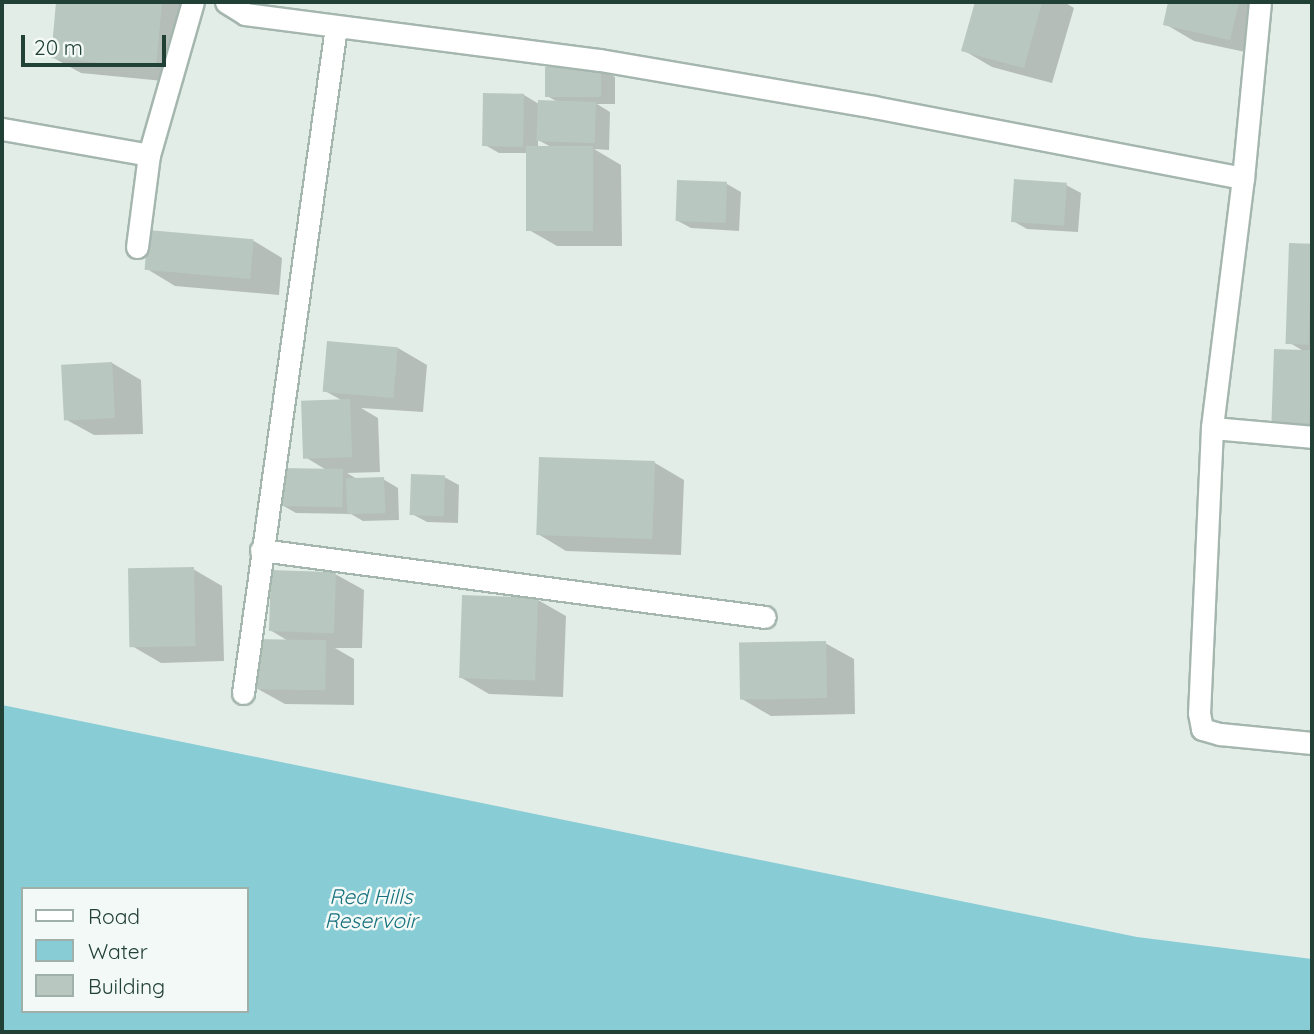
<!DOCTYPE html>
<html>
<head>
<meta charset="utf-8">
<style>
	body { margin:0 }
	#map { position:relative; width:1314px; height:1034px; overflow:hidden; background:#e3ede8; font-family:Quicksand,sans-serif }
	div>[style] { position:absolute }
	.water>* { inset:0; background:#88ccd5 }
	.shadow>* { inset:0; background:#0003 }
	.building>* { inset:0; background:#b8c8c1; transform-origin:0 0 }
	.roads { filter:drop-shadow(2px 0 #a5b6af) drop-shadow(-2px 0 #a5b6af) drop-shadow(0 2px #a5b6af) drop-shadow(0 -2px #a5b6af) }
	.minor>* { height:21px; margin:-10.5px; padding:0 10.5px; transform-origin:10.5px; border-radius:10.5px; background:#fff }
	span { translate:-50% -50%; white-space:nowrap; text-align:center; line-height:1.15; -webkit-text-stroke:5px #f3f9f6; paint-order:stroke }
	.water-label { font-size:21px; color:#18727f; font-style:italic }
	.frame { position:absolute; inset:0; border:4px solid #214036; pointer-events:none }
	.legend { position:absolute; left:21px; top:887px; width:228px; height:126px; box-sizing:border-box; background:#f3f9f6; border:2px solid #9fafa9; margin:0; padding:9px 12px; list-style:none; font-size:21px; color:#214036 }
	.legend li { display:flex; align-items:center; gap:14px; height:35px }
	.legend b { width:35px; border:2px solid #9fafa9 }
	.scale { position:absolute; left:21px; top:35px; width:145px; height:32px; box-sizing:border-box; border:4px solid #214036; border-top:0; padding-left:9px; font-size:21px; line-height:24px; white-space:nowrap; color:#214036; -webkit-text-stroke:5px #f3f9f6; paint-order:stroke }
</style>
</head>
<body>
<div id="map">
	<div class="water">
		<div style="clip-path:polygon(evenodd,2px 705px,1137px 937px,1312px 959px,1312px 1032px,2px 1032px,2px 705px,23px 889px,247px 889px,247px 1011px,23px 1011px,23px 889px)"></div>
	</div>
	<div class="shadow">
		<div style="clip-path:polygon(58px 2px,185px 2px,191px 5px,184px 83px,81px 73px,52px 57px)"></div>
		<div style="clip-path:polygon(977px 2px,1064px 2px,1074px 8px,1052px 83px,992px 67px,963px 50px)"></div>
		<div style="clip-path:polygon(1170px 2px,1260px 2px,1259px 55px,1194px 41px,1165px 24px)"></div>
		<div style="clip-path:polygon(evenodd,600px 69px,615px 77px,615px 104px,597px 104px,610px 112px,609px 150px,594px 149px,621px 165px,622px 246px,557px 246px,529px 230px,528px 153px,499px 153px,485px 145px,485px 95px,524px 95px,539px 104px,558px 102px,547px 96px,600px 69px,538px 140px,553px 148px,538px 148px,538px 140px)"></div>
		<div style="clip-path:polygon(727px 184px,741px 192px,739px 231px,691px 228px,676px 220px)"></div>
		<div style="clip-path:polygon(1066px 185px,1081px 193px,1078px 232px,1027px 229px,1013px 221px)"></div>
		<div style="clip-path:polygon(254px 241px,282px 258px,279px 295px,175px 286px,147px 269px)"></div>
		<div style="clip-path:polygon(1291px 245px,1312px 245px,1312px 438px,1303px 438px,1274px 421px,1305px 352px,1290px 343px)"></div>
		<div style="clip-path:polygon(398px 348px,427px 365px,423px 412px,361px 408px,378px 418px,380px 472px,347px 473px,357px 479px,383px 479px,398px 488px,399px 520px,363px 521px,351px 514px,296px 513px,282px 505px,328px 471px,305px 457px,343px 401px,325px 391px)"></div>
		<div style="clip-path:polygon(112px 363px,141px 380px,143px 434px,94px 435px,65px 419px)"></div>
		<div style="clip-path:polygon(655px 463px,684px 480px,681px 555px,566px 551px,538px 534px)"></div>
		<div style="clip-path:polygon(444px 477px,459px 485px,458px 523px,427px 522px,412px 514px)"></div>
		<div style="clip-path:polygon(193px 569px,222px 586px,224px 661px,161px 663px,132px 646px)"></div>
		<div style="clip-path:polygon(335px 574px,364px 590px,362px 648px,335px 648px,354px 659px,354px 705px,285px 704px,256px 688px,290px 642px,270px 630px)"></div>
		<div style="clip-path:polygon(538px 600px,566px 616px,563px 697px,489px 694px,460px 677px)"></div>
		<div style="clip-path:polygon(825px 643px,854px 659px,855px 714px,771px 716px,742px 699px)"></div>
	</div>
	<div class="building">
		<div style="clip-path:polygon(56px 2px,162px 2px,156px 68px,51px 58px)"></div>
		<div style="clip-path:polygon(975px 2px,1042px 2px,1024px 68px,961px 51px)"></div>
		<div style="clip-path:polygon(1168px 2px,1239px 2px,1230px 40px,1163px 25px)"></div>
		<div style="left:601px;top:67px;width:30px;height:56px;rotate:90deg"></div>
		<div style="left:483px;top:93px;width:41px;height:53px;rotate:1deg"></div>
		<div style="left:538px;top:100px;width:58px;height:41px;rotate:2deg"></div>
		<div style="left:593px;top:146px;width:85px;height:67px;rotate:90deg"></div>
		<div style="left:1014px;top:179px;width:53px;height:43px;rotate:4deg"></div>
		<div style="left:677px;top:180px;width:50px;height:41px;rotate:2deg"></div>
		<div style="left:148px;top:230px;width:106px;height:40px;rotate:5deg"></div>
		<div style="left:1289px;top:243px;width:23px;height:101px;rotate:2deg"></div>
		<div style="left:327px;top:341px;width:71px;height:51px;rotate:5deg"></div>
		<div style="left:1274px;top:349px;width:38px;height:73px;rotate:2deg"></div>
		<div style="left:112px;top:362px;width:56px;height:51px;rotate:87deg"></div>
		<div style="left:350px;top:399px;width:58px;height:49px;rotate:88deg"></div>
		<div style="left:539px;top:457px;width:116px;height:78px;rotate:2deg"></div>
		<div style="left:280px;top:468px;width:63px;height:38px;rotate:1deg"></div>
		<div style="left:411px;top:474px;width:34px;height:41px;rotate:2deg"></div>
		<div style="left:384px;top:477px;width:36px;height:38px;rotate:88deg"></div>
		<div style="left:194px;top:567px;width:79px;height:66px;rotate:89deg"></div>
		<div style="left:271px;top:570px;width:65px;height:61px;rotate:2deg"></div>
		<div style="left:462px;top:595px;width:76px;height:83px;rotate:2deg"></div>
		<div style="left:255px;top:639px;width:71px;height:50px;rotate:1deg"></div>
		<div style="left:826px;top:641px;width:57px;height:87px;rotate:89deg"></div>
	</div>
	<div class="roads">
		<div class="minor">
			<div style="left:226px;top:2px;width:22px;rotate:32deg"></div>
			<div style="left:245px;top:14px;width:358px;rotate:7.4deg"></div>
			<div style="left:600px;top:60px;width:278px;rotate:9.7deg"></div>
			<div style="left:874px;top:107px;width:376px;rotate:10.9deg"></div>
			<div style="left:1260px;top:2px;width:177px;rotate:95.5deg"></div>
			<div style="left:1243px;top:178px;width:252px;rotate:97.1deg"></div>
			<div style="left:1212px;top:428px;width:285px;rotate:92.6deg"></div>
			<div style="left:1199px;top:713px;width:16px;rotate:79deg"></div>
			<div style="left:1202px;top:729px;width:19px;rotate:16deg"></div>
			<div style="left:1220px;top:734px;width:92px;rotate:5.6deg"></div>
			<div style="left:2px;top:129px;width:149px;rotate:10deg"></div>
			<div style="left:137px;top:247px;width:93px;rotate:-82.6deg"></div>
			<div style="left:149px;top:155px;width:159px;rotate:-74deg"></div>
			<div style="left:1212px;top:428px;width:100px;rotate:5.1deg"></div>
			<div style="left:261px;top:550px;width:508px;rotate:7.57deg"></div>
			<div style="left:243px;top:693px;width:672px;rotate:-82.05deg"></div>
		</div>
	</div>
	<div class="water-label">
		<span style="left:371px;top:908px">Red Hills<br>Reservoir</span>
	</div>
	<div class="frame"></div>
	<ul class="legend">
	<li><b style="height:9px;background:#fff"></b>Road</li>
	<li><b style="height:19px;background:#88ccd5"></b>Water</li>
	<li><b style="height:19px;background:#b8c8c1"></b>Building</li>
	</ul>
	<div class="scale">20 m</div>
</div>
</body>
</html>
